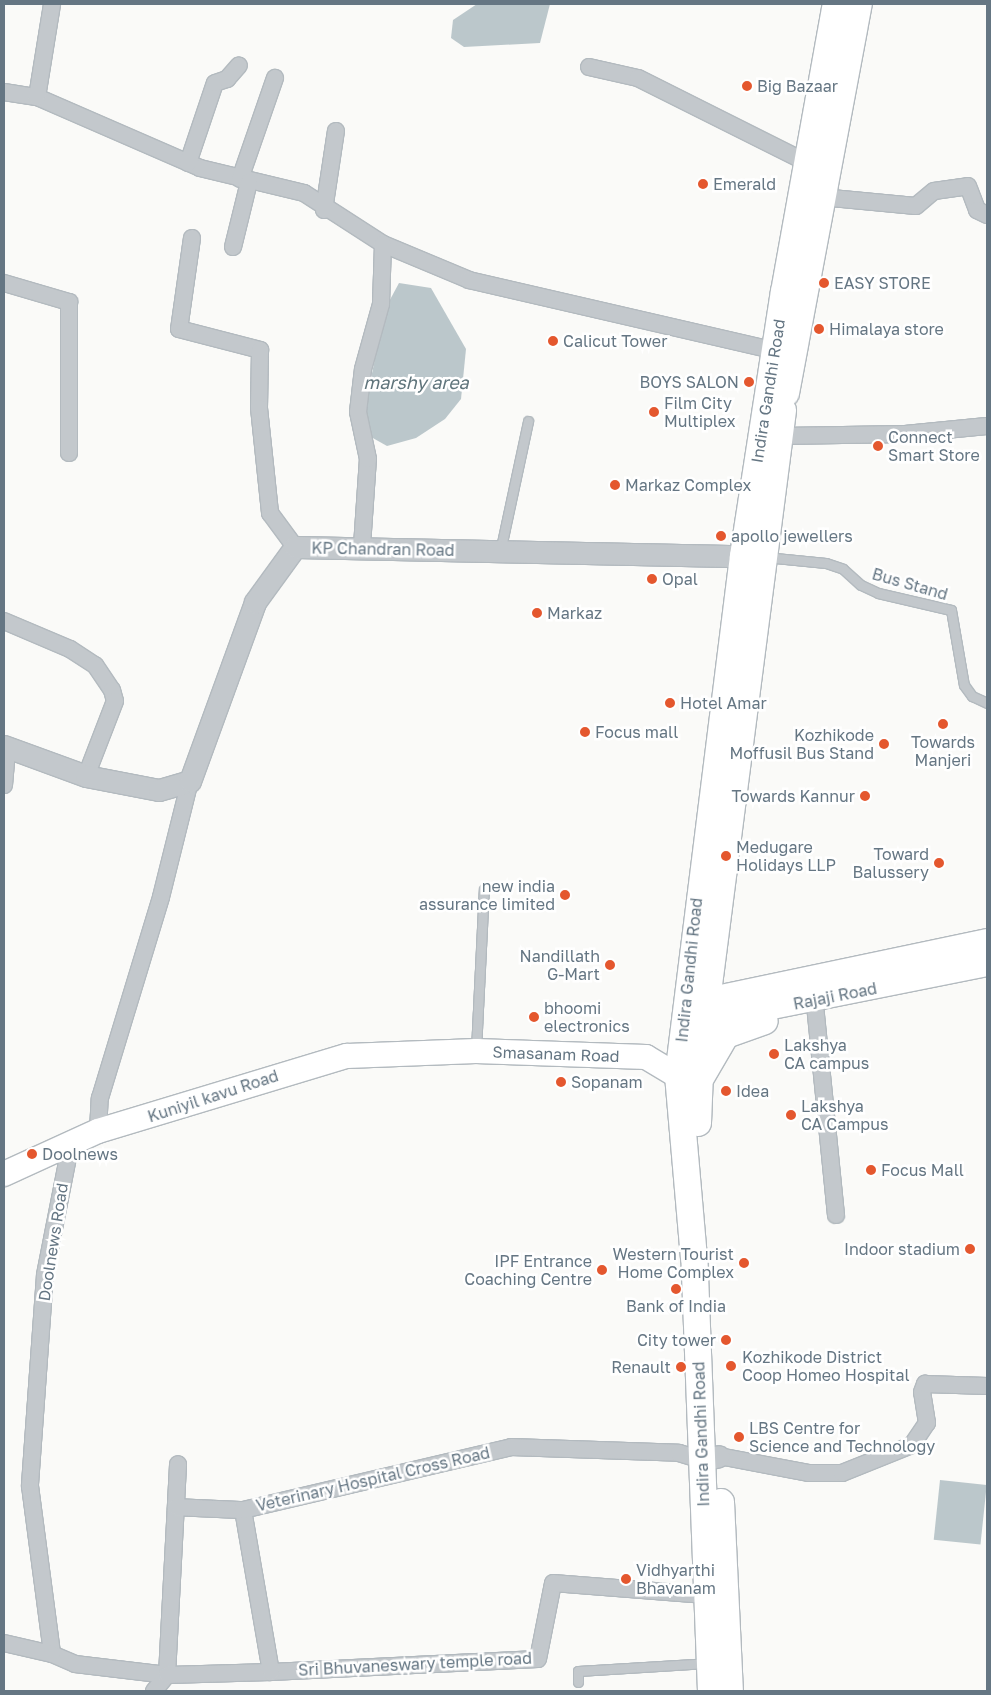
<!DOCTYPE html>
<html>
<head>
<meta charset="utf-8">
<style>
	body { margin:0 }
	#map { position:relative; width:991px; height:1695px; overflow:hidden; background:#fafaf8; font-family:"Golos Text",sans-serif }
	div>[style] { position:absolute }
	.water>* { inset:0; background:#bbc7cb; transform-origin:0 0 }
	.roads { filter:drop-shadow(1px 0 #b3babf) drop-shadow(-1px 0 #b3babf) drop-shadow(0 1px #b3babf) drop-shadow(0 -1px #b3babf) }
	.service>* { height:9px; margin:-4.5px; padding:0 4.5px; transform-origin:4.5px; border-radius:4.5px; background:#c3c8cc }
	.minor>* { height:16px; margin:-8px; padding:0 8px; transform-origin:8px; border-radius:8px; background:#c3c8cc }
	.tertiary>* { height:21px; margin:-10.5px; padding:0 10.5px; transform-origin:10.5px; border-radius:10.5px; background:#c3c8cc }
	.secondary>* { height:24px; margin:-12px; padding:0 12px; transform-origin:12px; border-radius:12px; background:#fff }
	.primary>* { height:26px; margin:-13px; padding:0 13px; transform-origin:13px; border-radius:13px; background:#fff }
	.dots>* { width:14px; height:14px; translate:-50% -50%; box-sizing:border-box; border:2px solid #fff; border-radius:50% }
	span { translate:-50% -50%; white-space:nowrap; text-align:center; line-height:1.15; -webkit-text-stroke:5px #fff; paint-order:stroke }
	.poi-label { font-size:16px; color:#657683 }
	.left { translate:0 -50%; text-align:left }
	.right { translate:-100% -50%; text-align:right }
	.street-label { font-size:16px; color:#657683 }
	.water-label { font-size:18px; color:#60757c; font-style:italic }
	.frame { position:absolute; inset:0; border:5px solid #657683; pointer-events:none }
</style>
</head>
<body>
<div id="map">
	<div class="water">
		<div style="clip-path:polygon(477px 4px,550px 4px,540px 43px,464px 47px,451px 38px,453px 20px)"></div>
		<div style="clip-path:polygon(399px 283px,431px 288px,466px 349px,461px 399px,445px 419px,416px 438px,387px 446px,371px 437px,364px 413px,385px 309px)"></div>
		<div style="left:940px;top:1480px;width:47px;height:60px;rotate:6deg"></div>
	</div>
	<div class="roads">
		<div class="service">
			<div style="left:500px;top:552px;width:134px;rotate:-77.9deg"></div>
			<div style="left:765px;top:557px;width:61px;rotate:5.6deg"></div>
			<div style="left:826px;top:563px;width:18px;rotate:19deg"></div>
			<div style="left:843px;top:569px;width:24px;rotate:42deg"></div>
			<div style="left:861px;top:585px;width:19px;rotate:25deg"></div>
			<div style="left:878px;top:593px;width:75px;rotate:13.1deg"></div>
			<div style="left:951px;top:610px;width:76px;rotate:80.2deg"></div>
			<div style="left:964px;top:685px;width:14px;rotate:54deg"></div>
			<div style="left:972px;top:696px;width:17px;rotate:25deg"></div>
			<div style="left:476px;top:1050px;width:161px;rotate:-87.2deg"></div>
			<div style="left:578px;top:1682px;width:11px;rotate:-90deg"></div>
			<div style="left:578px;top:1671px;width:129px;rotate:-3.5deg"></div>
		</div>
		<div class="minor">
			<div style="left:589px;top:67px;width:50px;rotate:12.7deg"></div>
			<div style="left:638px;top:78px;width:179px;rotate:26.6deg"></div>
			<div style="left:4px;top:92px;width:33px;rotate:9deg"></div>
			<div style="left:37px;top:97px;width:178px;rotate:23.5deg"></div>
			<div style="left:200px;top:168px;width:107px;rotate:13.5deg"></div>
			<div style="left:304px;top:193px;width:94px;rotate:32.8deg"></div>
			<div style="left:383px;top:244px;width:93px;rotate:22.7deg"></div>
			<div style="left:469px;top:280px;width:303px;rotate:13deg"></div>
			<div style="left:37px;top:97px;width:94px;rotate:-80.8deg"></div>
			<div style="left:188px;top:163px;width:84px;rotate:-71.4deg"></div>
			<div style="left:215px;top:83px;width:13px;rotate:-18deg"></div>
			<div style="left:227px;top:79px;width:18px;rotate:-49deg"></div>
			<div style="left:240px;top:179px;width:107px;rotate:-70.9deg"></div>
			<div style="left:821px;top:197px;width:95px;rotate:5.4deg"></div>
			<div style="left:916px;top:206px;width:23px;rotate:-40deg"></div>
			<div style="left:934px;top:191px;width:34px;rotate:-8deg"></div>
			<div style="left:968px;top:186px;width:26px;rotate:69deg"></div>
			<div style="left:977px;top:210px;width:11px;rotate:27deg"></div>
			<div style="left:324px;top:210px;width:80px;rotate:-81.4deg"></div>
			<div style="left:192px;top:238px;width:92px;rotate:98.1deg"></div>
			<div style="left:179px;top:329px;width:84px;rotate:14.5deg"></div>
			<div style="left:260px;top:350px;width:58px;rotate:91deg"></div>
			<div style="left:259px;top:408px;width:106px;rotate:84deg"></div>
			<div style="left:270px;top:513px;width:42px;rotate:53.7deg"></div>
			<div style="left:233px;top:247px;width:67px;rotate:-76.2deg"></div>
			<div style="left:4px;top:283px;width:68px;rotate:16.3deg"></div>
			<div style="left:69px;top:302px;width:151px;rotate:90deg"></div>
			<div style="left:780px;top:436px;width:125px;rotate:-0.9deg"></div>
			<div style="left:905px;top:434px;width:82px;rotate:-5.6deg"></div>
			<div style="left:362px;top:546px;width:87px;rotate:-86.1deg"></div>
			<div style="left:368px;top:459px;width:48px;rotate:-102deg"></div>
			<div style="left:358px;top:412px;width:43px;rotate:-83.4deg"></div>
			<div style="left:363px;top:369px;width:67px;rotate:-74.5deg"></div>
			<div style="left:381px;top:304px;width:60px;rotate:-88.1deg"></div>
			<div style="left:4px;top:621px;width:72px;rotate:23deg"></div>
			<div style="left:70px;top:649px;width:30px;rotate:33deg"></div>
			<div style="left:95px;top:665px;width:30px;rotate:56deg"></div>
			<div style="left:112px;top:690px;width:11px;rotate:75deg"></div>
			<div style="left:115px;top:701px;width:80px;rotate:111.1deg"></div>
			<div style="left:4px;top:785px;width:38px;rotate:-85deg"></div>
			<div style="left:815px;top:1005px;width:211px;rotate:84.3deg"></div>
			<div style="left:98px;top:1131px;width:33px;rotate:-87deg"></div>
			<div style="left:100px;top:1098px;width:210px;rotate:-73.1deg"></div>
			<div style="left:161px;top:897px;width:120px;rotate:-76deg"></div>
			<div style="left:71px;top:1142px;width:136px;rotate:101.1deg"></div>
			<div style="left:45px;top:1275px;width:212px;rotate:94.1deg"></div>
			<div style="left:30px;top:1486px;width:169px;rotate:82.5deg"></div>
			<div style="left:52px;top:1654px;width:25px;rotate:23deg"></div>
			<div style="left:75px;top:1664px;width:93px;rotate:6.8deg"></div>
			<div style="left:167px;top:1675px;width:211px;rotate:-87deg"></div>
			<div style="left:719px;top:1456px;width:92px;rotate:10.7deg"></div>
			<div style="left:809px;top:1473px;width:33px"></div>
			<div style="left:842px;top:1473px;width:75px;rotate:-21.8deg"></div>
			<div style="left:912px;top:1445px;width:27px;rotate:-56deg"></div>
			<div style="left:927px;top:1423px;width:31px;rotate:-99deg"></div>
			<div style="left:922px;top:1392px;width:9px;rotate:-69deg"></div>
			<div style="left:925px;top:1384px;width:62px;rotate:1.8deg"></div>
			<div style="left:176px;top:1507px;width:67px;rotate:2.6deg"></div>
			<div style="left:4px;top:1643px;width:49px;rotate:12.9deg"></div>
			<div style="left:271px;top:1672px;width:267px;rotate:-2.8deg"></div>
			<div style="left:538px;top:1659px;width:77px;rotate:-78.8deg"></div>
			<div style="left:553px;top:1583px;width:153px;rotate:4.5deg"></div>
			<div style="left:154px;top:1691px;width:21px;rotate:-51deg"></div>
			<div style="left:167px;top:1675px;width:104px;rotate:-1.7deg"></div>
			<div style="left:271px;top:1672px;width:164px;rotate:-99.8deg"></div>
			<div style="left:243px;top:1510px;width:275px;rotate:-13.2deg"></div>
			<div style="left:511px;top:1447px;width:168px;rotate:2deg"></div>
			<div style="left:679px;top:1453px;width:24px;rotate:17deg"></div>
		</div>
		<div class="tertiary">
			<div style="left:4px;top:746px;width:87px;rotate:20.1deg"></div>
			<div style="left:86px;top:776px;width:74px;rotate:10.9deg"></div>
			<div style="left:159px;top:790px;width:32px;rotate:-16deg"></div>
			<div style="left:190px;top:781px;width:190px;rotate:-70deg"></div>
			<div style="left:255px;top:602px;width:68px;rotate:-54deg"></div>
			<div style="left:295px;top:547px;width:448px;rotate:1.2deg"></div>
			<div style="left:702px;top:1460px;width:17px;rotate:-13deg"></div>
		</div>
		<div class="secondary">
			<div style="left:4px;top:1174px;width:103px;rotate:-24.6deg"></div>
			<div style="left:98px;top:1131px;width:260px;rotate:-16.8deg"></div>
			<div style="left:347px;top:1056px;width:129px;rotate:-2.2deg"></div>
			<div style="left:476px;top:1051px;width:170px;rotate:2deg"></div>
			<div style="left:646px;top:1057px;width:37px;rotate:31deg"></div>
		</div>
		<div class="primary">
			<div style="left:786px;top:393px;width:396px;rotate:-79.4deg"></div>
			<div style="left:693px;top:1004px;width:300px;rotate:-11.9deg"></div>
			<div style="left:690px;top:1010px;width:17px;rotate:28deg"></div>
			<div style="left:705px;top:1018px;width:22px;rotate:-8deg"></div>
			<div style="left:727px;top:1015px;width:265px;rotate:-11.3deg"></div>
			<div style="left:702px;top:1076px;width:48px;rotate:-59.7deg"></div>
			<div style="left:726px;top:1035px;width:41px;rotate:-19.7deg"></div>
			<div style="left:698px;top:1123px;width:76px;rotate:-87.7deg"></div>
			<div style="left:701px;top:1047px;width:642px;rotate:-82.66deg"></div>
			<div style="left:721px;top:1502px;width:189px;rotate:87.3deg"></div>
			<div style="left:711px;top:1691px;width:433px;rotate:-92.2deg"></div>
			<div style="left:694px;top:1258px;width:183px;rotate:-95deg"></div>
			<div style="left:678px;top:1076px;width:524px;rotate:-82.87deg"></div>
			<div style="left:743px;top:556px;width:267px;rotate:-81.2deg"></div>
			<div style="left:784px;top:292px;width:293px;rotate:-79.8deg"></div>
		</div>
	</div>
	<div class="dots">
		<div style="left:747px;top:86px;background:#e4572e"></div>
		<div style="left:703px;top:184px;background:#e4572e"></div>
		<div style="left:824px;top:283px;background:#e4572e"></div>
		<div style="left:819px;top:329px;background:#e4572e"></div>
		<div style="left:553px;top:341px;background:#e4572e"></div>
		<div style="left:749px;top:382px;background:#e4572e"></div>
		<div style="left:654px;top:412px;background:#e4572e"></div>
		<div style="left:878px;top:446px;background:#e4572e"></div>
		<div style="left:615px;top:485px;background:#e4572e"></div>
		<div style="left:721px;top:536px;background:#e4572e"></div>
		<div style="left:652px;top:579px;background:#e4572e"></div>
		<div style="left:537px;top:613px;background:#e4572e"></div>
		<div style="left:670px;top:703px;background:#e4572e"></div>
		<div style="left:943px;top:724px;background:#e4572e"></div>
		<div style="left:585px;top:732px;background:#e4572e"></div>
		<div style="left:884px;top:744px;background:#e4572e"></div>
		<div style="left:865px;top:796px;background:#e4572e"></div>
		<div style="left:726px;top:856px;background:#e4572e"></div>
		<div style="left:939px;top:863px;background:#e4572e"></div>
		<div style="left:565px;top:895px;background:#e4572e"></div>
		<div style="left:610px;top:965px;background:#e4572e"></div>
		<div style="left:534px;top:1017px;background:#e4572e"></div>
		<div style="left:774px;top:1054px;background:#e4572e"></div>
		<div style="left:561px;top:1082px;background:#e4572e"></div>
		<div style="left:726px;top:1091px;background:#e4572e"></div>
		<div style="left:791px;top:1115px;background:#e4572e"></div>
		<div style="left:32px;top:1154px;background:#e4572e"></div>
		<div style="left:871px;top:1170px;background:#e4572e"></div>
		<div style="left:970px;top:1249px;background:#e4572e"></div>
		<div style="left:744px;top:1263px;background:#e4572e"></div>
		<div style="left:602px;top:1270px;background:#e4572e"></div>
		<div style="left:676px;top:1289px;background:#e4572e"></div>
		<div style="left:726px;top:1340px;background:#e4572e"></div>
		<div style="left:731px;top:1366px;background:#e4572e"></div>
		<div style="left:681px;top:1367px;background:#e4572e"></div>
		<div style="left:739px;top:1437px;background:#e4572e"></div>
		<div style="left:626px;top:1579px;background:#e4572e"></div>
	</div>
	<div class="poi-label">
		<span class="left" style="left:757px;top:86px">Big Bazaar</span>
		<span class="left" style="left:713px;top:184px">Emerald</span>
		<span class="left" style="left:834px;top:283px">EASY STORE</span>
		<span class="left" style="left:829px;top:329px">Himalaya store</span>
		<span class="left" style="left:563px;top:341px">Calicut Tower</span>
		<span class="right" style="left:739px;top:382px">BOYS SALON</span>
		<span class="left" style="left:664px;top:412px">Film City<br>Multiplex</span>
		<span class="left" style="left:888px;top:446px">Connect<br>Smart Store</span>
		<span class="left" style="left:625px;top:485px">Markaz Complex</span>
		<span class="left" style="left:731px;top:536px">apollo jewellers</span>
		<span class="left" style="left:662px;top:579px">Opal</span>
		<span class="left" style="left:547px;top:613px">Markaz</span>
		<span class="left" style="left:680px;top:703px">Hotel Amar</span>
		<span class="left" style="left:595px;top:732px">Focus mall</span>
		<span class="right" style="left:874px;top:744px">Kozhikode<br>Moffusil Bus Stand</span>
		<span style="left:943px;top:751px">Towards<br>Manjeri</span>
		<span class="right" style="left:855px;top:796px">Towards Kannur</span>
		<span class="left" style="left:736px;top:856px">Medugare<br>Holidays LLP</span>
		<span class="right" style="left:929px;top:863px">Toward<br>Balussery</span>
		<span class="right" style="left:555px;top:895px">new india<br>assurance limited</span>
		<span class="right" style="left:600px;top:965px">Nandillath<br>G-Mart</span>
		<span class="left" style="left:544px;top:1017px">bhoomi<br>electronics</span>
		<span class="left" style="left:784px;top:1054px">Lakshya<br>CA campus</span>
		<span class="left" style="left:571px;top:1082px">Sopanam</span>
		<span class="left" style="left:736px;top:1091px">Idea</span>
		<span class="left" style="left:801px;top:1115px">Lakshya<br>CA Campus</span>
		<span class="left" style="left:42px;top:1154px">Doolnews</span>
		<span class="left" style="left:881px;top:1170px">Focus Mall</span>
		<span class="right" style="left:960px;top:1249px">Indoor stadium</span>
		<span class="right" style="left:734px;top:1263px">Western Tourist<br>Home Complex</span>
		<span class="right" style="left:592px;top:1270px">IPF Entrance<br>Coaching Centre</span>
		<span style="left:676px;top:1306px">Bank of India</span>
		<span class="right" style="left:716px;top:1340px">City tower</span>
		<span class="left" style="left:742px;top:1366px">Kozhikode District<br>Coop Homeo Hospital</span>
		<span class="right" style="left:671px;top:1367px">Renault</span>
		<span class="left" style="left:749px;top:1437px">LBS Centre for<br>Science and Technology</span>
		<span class="left" style="left:636px;top:1579px">Vidhyarthi<br>Bhavanam</span>
	</div>
	<div class="street-label">
		<span style="left:768px;top:391px;rotate:-81deg">Indira Gandhi Road</span>
		<span style="left:383px;top:549px;rotate:1deg">KP Chandran Road</span>
		<span style="left:910px;top:584px;rotate:16deg">Bus Stand</span>
		<span style="left:689px;top:970px;rotate:-84deg">Indira Gandhi Road</span>
		<span style="left:835px;top:996px;rotate:-11deg">Rajaji Road</span>
		<span style="left:556px;top:1054px;rotate:2deg">Smasanam Road</span>
		<span style="left:213px;top:1096px;rotate:-18deg">Kuniyil kavu Road</span>
		<span style="left:53px;top:1242px;rotate:-81deg">Doolnews Road</span>
		<span style="left:701px;top:1434px;rotate:-92deg">Indira Gandhi Road</span>
		<span style="left:373px;top:1479px;rotate:-13deg">Veterinary Hospital Cross Road</span>
		<span style="left:415px;top:1664px;rotate:-3deg">Sri Bhuvaneswary temple road</span>
	</div>
	<div class="water-label">
		<span style="left:416px;top:382px">marshy area</span>
	</div>
	<div class="frame"></div>
</div>
</body>
</html>
